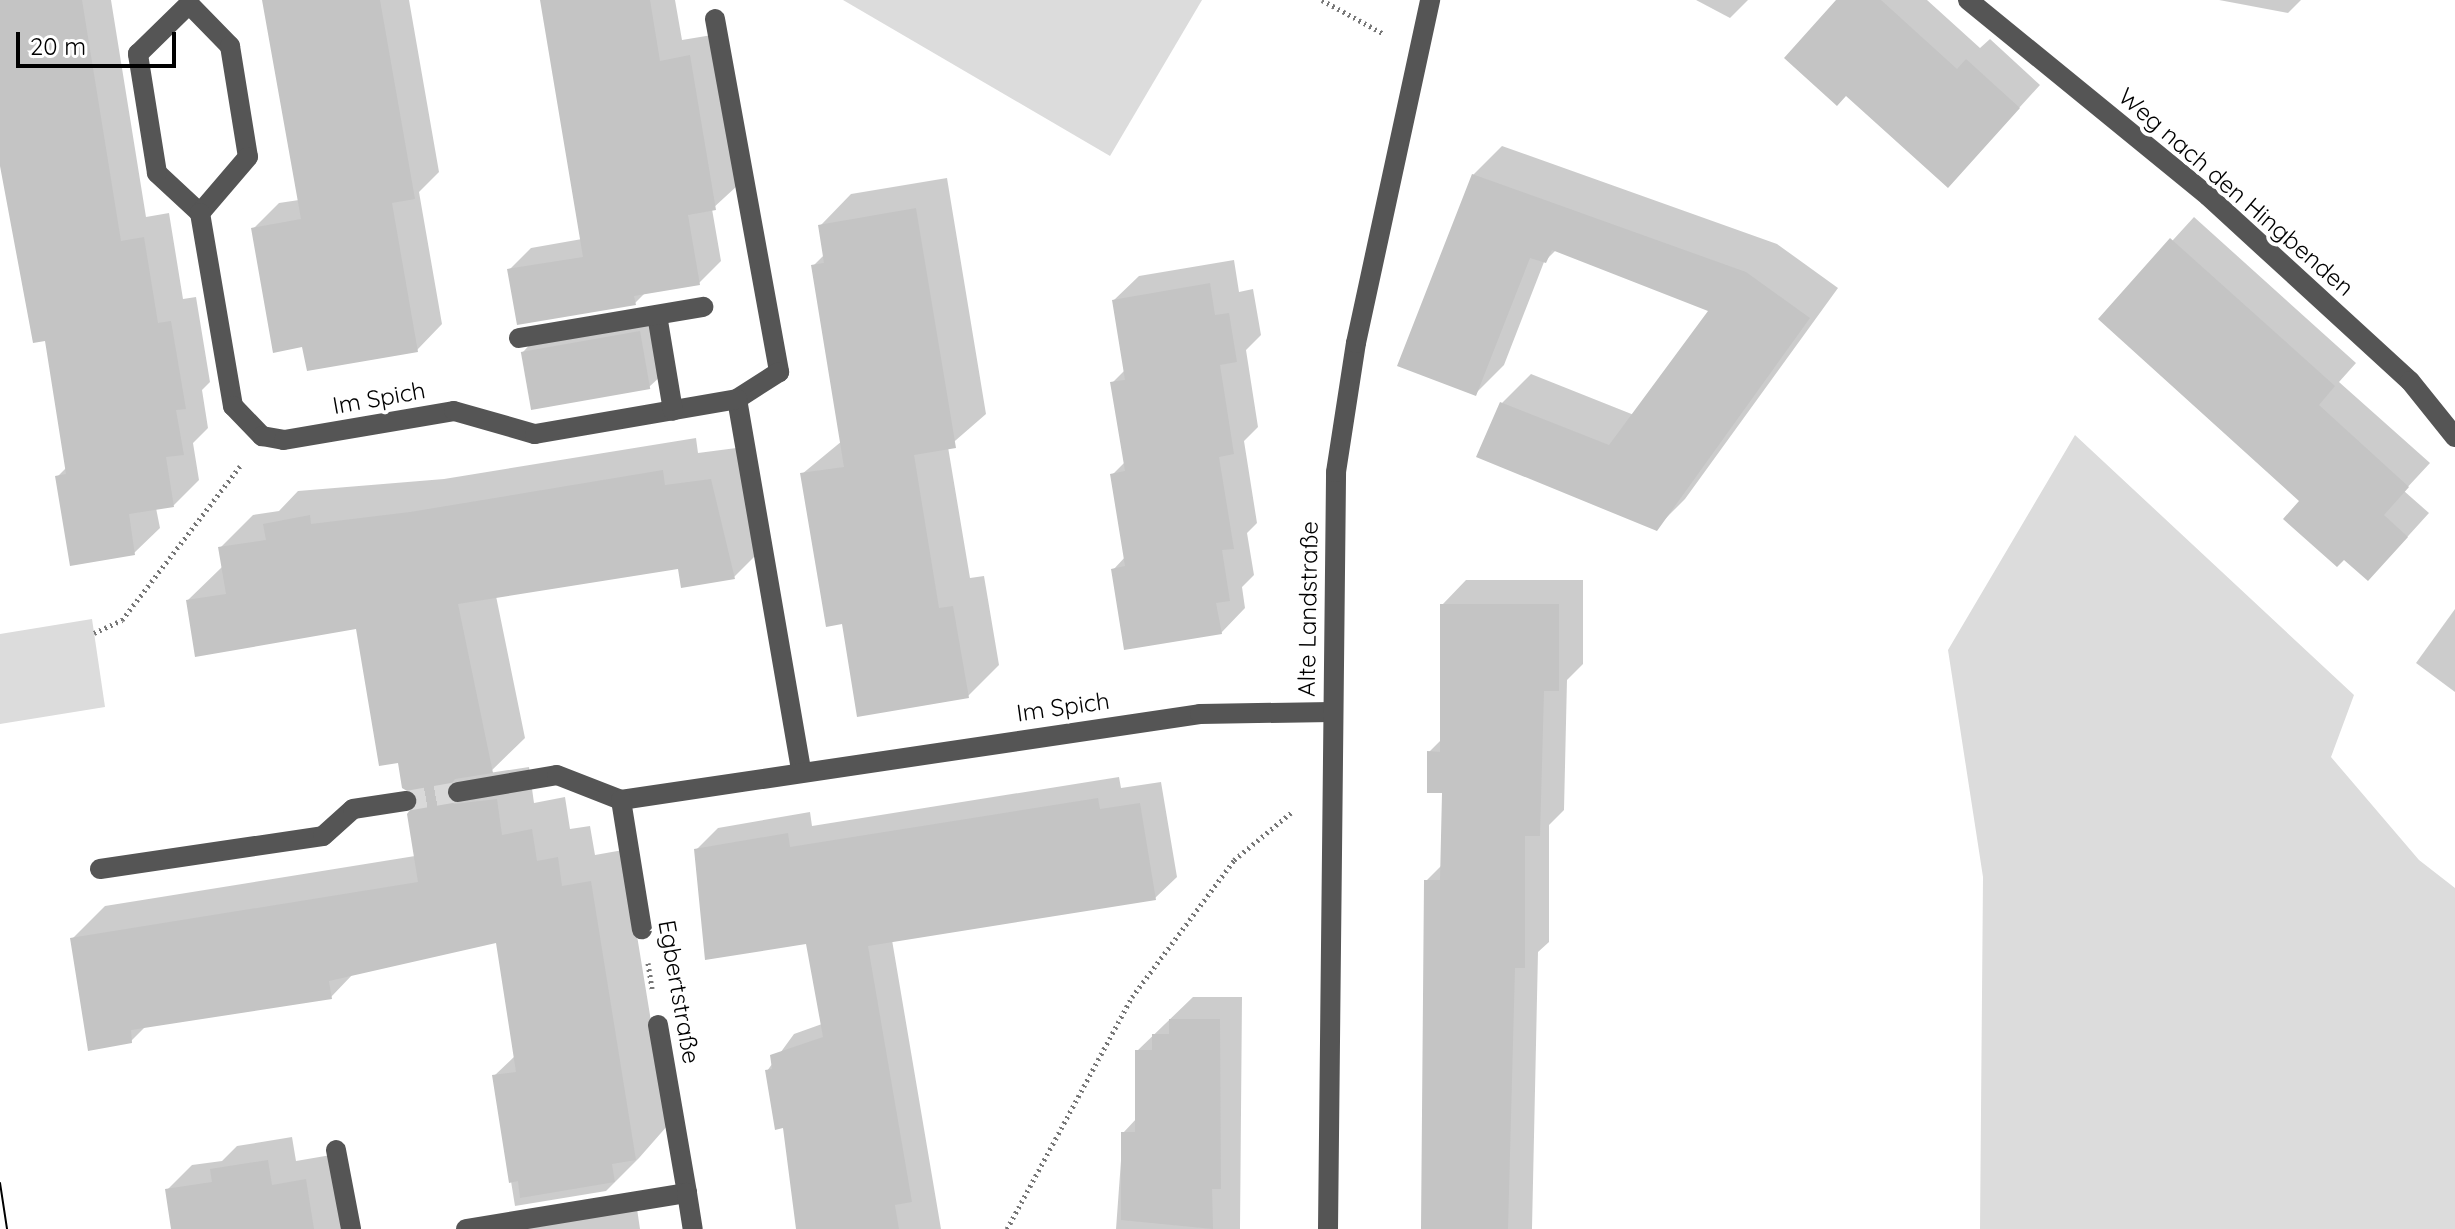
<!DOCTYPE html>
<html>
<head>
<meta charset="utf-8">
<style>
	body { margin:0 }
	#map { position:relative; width:2455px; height:1229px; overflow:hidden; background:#fff; font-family:Quicksand,sans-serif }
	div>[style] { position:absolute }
	.green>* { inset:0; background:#dcdcdc }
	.shadow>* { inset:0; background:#0003 }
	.building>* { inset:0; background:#c4c4c4; transform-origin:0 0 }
	.minor-tunnel>* { height:20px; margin-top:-10px; transform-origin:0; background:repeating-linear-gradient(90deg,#d9d9d9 0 20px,transparent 0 30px) }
	.path>* { height:5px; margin-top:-2.5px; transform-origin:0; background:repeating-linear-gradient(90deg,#777 0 2px,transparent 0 6px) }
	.minor>* { height:20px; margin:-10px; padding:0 10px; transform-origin:10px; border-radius:10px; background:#555 }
	.tram>* { height:2px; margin:-1px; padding:0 1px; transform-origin:1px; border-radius:1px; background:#000 }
	span { translate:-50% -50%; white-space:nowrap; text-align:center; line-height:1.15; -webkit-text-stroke:8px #fff; paint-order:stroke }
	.street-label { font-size:24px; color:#000 }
	.scale { position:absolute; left:16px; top:32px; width:160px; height:36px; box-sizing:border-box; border:4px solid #000; border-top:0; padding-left:10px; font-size:24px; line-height:28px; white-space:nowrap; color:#000; -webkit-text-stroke:6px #fff; paint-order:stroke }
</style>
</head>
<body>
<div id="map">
	<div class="green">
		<div style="clip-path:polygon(843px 0,1202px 0,1110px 156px)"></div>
		<div style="clip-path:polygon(2075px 435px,2354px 695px,2331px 757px,2419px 860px,2455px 888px,2455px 1229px,1980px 1229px,1983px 877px,1948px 650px)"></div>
		<div style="clip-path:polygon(92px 619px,105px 707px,0 724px,0 634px)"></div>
	</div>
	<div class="shadow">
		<div style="clip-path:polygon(0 0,111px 0,146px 217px,169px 213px,183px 299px,196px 297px,210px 382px,202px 390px,208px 428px,193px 443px,199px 480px,174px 505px,156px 508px,160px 528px,134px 553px,57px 477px,67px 467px,47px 339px,35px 341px,0 154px)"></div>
		<div style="clip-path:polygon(264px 0,409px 0,439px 172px,419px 192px,442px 324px,417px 350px,304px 345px,253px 229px,279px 203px,299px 200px)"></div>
		<div style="clip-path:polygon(542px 0,675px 0,682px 40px,712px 35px,737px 186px,712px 209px,721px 261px,699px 283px,646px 292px,635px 303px,509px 270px,531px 248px,582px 239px)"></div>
		<div style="clip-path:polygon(1696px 0,1748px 0,1730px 18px)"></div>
		<div style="clip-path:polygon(1839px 0,1927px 0,1980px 48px,1990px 39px,2040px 85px,1969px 163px)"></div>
		<div style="clip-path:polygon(2219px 0,2301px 0,2288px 13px)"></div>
		<div style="clip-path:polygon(1502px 146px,1777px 244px,1838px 288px,1685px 499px,1656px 528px,1502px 403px,1531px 374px,1634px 415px,1711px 310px,1556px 250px,1544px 262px,1504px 365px,1475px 394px,1473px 175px)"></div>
		<div style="clip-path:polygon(947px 178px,986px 414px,948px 447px,970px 578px,984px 576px,999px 665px,968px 696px,843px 622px,802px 474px,842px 441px,813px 266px,825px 254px,820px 226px,851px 194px)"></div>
		<div style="clip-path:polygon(2194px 217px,2356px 363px,2339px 382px,2430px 463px,2404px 491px,2429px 513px,2390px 556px,2302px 501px,2101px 319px)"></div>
		<div style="clip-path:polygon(1234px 260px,1239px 292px,1253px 289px,1261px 335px,1246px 350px,1258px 427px,1244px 441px,1257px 523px,1247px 533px,1254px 575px,1242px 587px,1245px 608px,1221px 633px,1113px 570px,1126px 556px,1112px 475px,1125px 462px,1112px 383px,1125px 370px,1114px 300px,1139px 276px)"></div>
		<div style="clip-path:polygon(652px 320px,662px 375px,649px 387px,523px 352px,535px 339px)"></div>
		<div style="clip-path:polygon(696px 438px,698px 453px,744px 447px,767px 544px,734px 577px,679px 567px,496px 596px,525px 738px,489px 773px,529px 767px,534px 803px,565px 797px,570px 829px,590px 826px,595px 855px,623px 850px,668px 1125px,639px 1158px,606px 1191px,515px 1206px,494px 1076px,516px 1055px,497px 941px,354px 973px,331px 997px,146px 1026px,131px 1041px,72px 939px,105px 906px,415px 856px,422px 798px,400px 761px,358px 627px,188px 600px,222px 567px,220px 548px,253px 515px,279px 511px,298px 491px,444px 479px)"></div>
		<div style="clip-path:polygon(1466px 580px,1583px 580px,1583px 664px,1567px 680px,1564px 810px,1549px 825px,1549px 942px,1538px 952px,1532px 1229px,1424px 1229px,1426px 881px,1443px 864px,1444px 791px,1429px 752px,1442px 739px,1442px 605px)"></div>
		<div style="clip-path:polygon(2455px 609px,2455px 692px,2416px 663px)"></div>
		<div style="clip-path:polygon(1119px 777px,1121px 788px,1161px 782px,1177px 877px,1155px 898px,892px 940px,941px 1229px,798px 1229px,785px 1126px,767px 1071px,794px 1034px,822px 1024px,808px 942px,696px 850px,718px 828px,810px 812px,812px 826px)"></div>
		<div style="clip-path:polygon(1193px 997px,1242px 997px,1240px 1229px,1116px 1229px,1123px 1133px,1137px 1118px,1137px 1051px)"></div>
		<div style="clip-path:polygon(292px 1137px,296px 1161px,331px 1155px,345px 1229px,173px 1229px,167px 1190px,192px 1165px,222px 1161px,237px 1146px)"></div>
		<div style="clip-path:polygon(635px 1195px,640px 1229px,525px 1229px)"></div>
	</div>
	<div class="building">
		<div style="clip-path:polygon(0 0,82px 0,121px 241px,144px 237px,158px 323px,171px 321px,186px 409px,176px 410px,184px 455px,166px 457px,174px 507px,129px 514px,135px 555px,70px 566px,55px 476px,66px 474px,45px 341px,33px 343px,0 166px)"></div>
		<div style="clip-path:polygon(262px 0,380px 0,415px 199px,392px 203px,418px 352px,307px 371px,302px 347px,273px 353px,251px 228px,301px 219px)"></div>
		<div style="clip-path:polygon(540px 0,650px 0,660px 61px,690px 55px,716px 210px,688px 215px,700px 285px,634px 296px,636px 305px,517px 325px,507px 269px,583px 257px)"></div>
		<div style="clip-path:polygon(1836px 0,1881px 0,1957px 69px,1966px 59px,2020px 108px,1948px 188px,1846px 96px,1837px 106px,1784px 58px)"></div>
		<div style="clip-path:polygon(1472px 174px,1746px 272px,1810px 318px,1657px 531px,1476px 457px,1500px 402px,1609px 445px,1708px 311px,1552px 250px,1546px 263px,1530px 258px,1476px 396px,1397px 366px)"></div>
		<div style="clip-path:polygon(916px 208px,956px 448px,914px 455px,939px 608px,953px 606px,969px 698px,857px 717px,842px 624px,826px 627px,800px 473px,844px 467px,811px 265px,824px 263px,818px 225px)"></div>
		<div style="clip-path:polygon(2170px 238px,2335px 386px,2319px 405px,2409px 487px,2384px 515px,2408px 537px,2368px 581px,2344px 560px,2337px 567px,2283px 519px,2299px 501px,2098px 319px)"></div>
		<div style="clip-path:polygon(1210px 283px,1215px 315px,1229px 313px,1237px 362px,1220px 365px,1234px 454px,1219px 457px,1234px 549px,1222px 550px,1230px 601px,1216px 603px,1222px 634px,1124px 650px,1111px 569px,1125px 566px,1110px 474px,1125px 471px,1110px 382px,1125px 380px,1112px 300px)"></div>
		<div style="left:640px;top:331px;width:59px;height:121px;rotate:80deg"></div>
		<div style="clip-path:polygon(663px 470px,665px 485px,711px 479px,735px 579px,681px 588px,678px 569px,458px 604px,493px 773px,455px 779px,445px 793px,454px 804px,497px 799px,502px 835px,532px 829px,537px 861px,558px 857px,562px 886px,591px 881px,636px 1160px,612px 1164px,615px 1182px,520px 1198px,518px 1181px,509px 1183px,492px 1075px,516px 1072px,496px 943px,329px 981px,332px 999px,131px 1030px,132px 1043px,88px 1051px,70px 938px,418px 882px,407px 814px,419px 798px,402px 788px,398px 763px,379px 766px,356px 629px,195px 657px,186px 600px,226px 594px,218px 547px,266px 540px,263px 524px,310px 515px,311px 524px,410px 512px)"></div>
		<div style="clip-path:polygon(1440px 604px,1559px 604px,1559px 691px,1544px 691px,1540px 836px,1525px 836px,1525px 968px,1515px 968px,1508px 1229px,1421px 1229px,1424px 880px,1440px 880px,1442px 793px,1427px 793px,1427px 751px,1440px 752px)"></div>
		<div style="clip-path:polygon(1098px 798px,1100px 809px,1140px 803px,1156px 900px,868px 946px,912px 1202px,895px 1205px,899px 1229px,796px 1229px,783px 1128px,775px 1130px,765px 1070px,772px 1069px,770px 1055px,823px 1037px,806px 944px,705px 960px,694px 849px,788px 833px,790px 847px)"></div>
		<div style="clip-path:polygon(1169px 1019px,1220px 1019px,1221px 1189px,1212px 1189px,1213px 1229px,1121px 1220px,1121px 1132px,1135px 1132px,1135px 1050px,1152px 1050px,1152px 1034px,1169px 1034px)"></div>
		<div style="clip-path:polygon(268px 1160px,272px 1185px,306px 1179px,314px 1229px,171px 1229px,165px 1189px,212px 1182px,210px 1169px)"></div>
	</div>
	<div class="minor-tunnel">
		<div style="left:406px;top:801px;width:53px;rotate:-9.8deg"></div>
	</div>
	<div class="path">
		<div style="left:1322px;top:0;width:71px;rotate:28.7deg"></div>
		<div style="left:94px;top:633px;width:31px;rotate:-25deg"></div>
		<div style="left:122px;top:620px;width:194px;rotate:-52.5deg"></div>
		<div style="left:648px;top:963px;width:26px;rotate:81deg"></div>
		<div style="left:1007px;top:1229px;width:264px;rotate:-61.7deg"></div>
		<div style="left:1132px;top:997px;width:171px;rotate:-53.3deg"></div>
		<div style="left:1234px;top:860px;width:77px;rotate:-39.7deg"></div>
	</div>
	<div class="minor">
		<div style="left:1968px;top:0;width:310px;rotate:39.2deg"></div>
		<div style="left:2208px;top:196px;width:274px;rotate:42.5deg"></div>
		<div style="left:2410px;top:381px;width:72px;rotate:51.2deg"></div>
		<div style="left:715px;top:19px;width:359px;rotate:79.7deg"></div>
		<div style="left:779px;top:372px;width:50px;rotate:147.3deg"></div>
		<div style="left:737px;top:399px;width:375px;rotate:80.2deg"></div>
		<div style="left:200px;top:213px;width:59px;rotate:-137.1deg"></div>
		<div style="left:157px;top:173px;width:121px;rotate:-99.1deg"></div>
		<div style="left:138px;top:54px;width:71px;rotate:-44.4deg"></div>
		<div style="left:189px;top:4px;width:59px;rotate:45.7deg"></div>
		<div style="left:230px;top:46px;width:112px;rotate:80.8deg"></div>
		<div style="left:248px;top:157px;width:74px;rotate:130.6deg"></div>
		<div style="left:200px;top:213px;width:196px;rotate:80.3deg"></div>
		<div style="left:233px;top:406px;width:42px;rotate:46deg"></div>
		<div style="left:262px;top:436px;width:22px;rotate:10deg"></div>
		<div style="left:284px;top:440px;width:172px;rotate:-9.7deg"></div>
		<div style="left:454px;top:411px;width:84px;rotate:15.9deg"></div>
		<div style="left:535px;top:434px;width:205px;rotate:-9.8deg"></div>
		<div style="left:657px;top:315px;width:97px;rotate:80.5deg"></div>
		<div style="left:519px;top:338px;width:187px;rotate:-9.6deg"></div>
		<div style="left:458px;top:792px;width:100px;rotate:-9.7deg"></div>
		<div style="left:557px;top:775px;width:69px;rotate:21.3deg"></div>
		<div style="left:621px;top:800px;width:585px;rotate:-8.45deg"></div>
		<div style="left:1200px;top:714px;width:132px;rotate:-0.9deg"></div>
		<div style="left:621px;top:800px;width:131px;rotate:80.8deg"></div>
		<div style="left:100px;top:869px;width:225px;rotate:-8.4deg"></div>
		<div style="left:323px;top:836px;width:40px;rotate:-42deg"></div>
		<div style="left:353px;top:809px;width:54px;rotate:-8.6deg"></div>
		<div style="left:658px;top:1025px;width:170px;rotate:80.2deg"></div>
		<div style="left:336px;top:1150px;width:80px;rotate:79.2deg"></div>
		<div style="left:466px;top:1229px;width:224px;rotate:-9.3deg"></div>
		<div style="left:687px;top:1193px;width:36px;rotate:81deg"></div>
		<div style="left:1328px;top:1229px;width:757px;rotate:-89.39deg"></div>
		<div style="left:1336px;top:472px;width:131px;rotate:-81.2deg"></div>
		<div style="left:1356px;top:343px;width:351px;rotate:-77.8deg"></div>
	</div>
	<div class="tram">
		<div style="left:0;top:1183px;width:47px;rotate:81.3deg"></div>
	</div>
	<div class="street-label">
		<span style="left:2236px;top:192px;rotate:41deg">Weg nach den Hingbenden</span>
		<span style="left:379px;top:398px;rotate:-10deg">Im Spich</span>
		<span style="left:1308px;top:609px;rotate:-89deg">Alte Landstraße</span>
		<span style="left:1063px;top:707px;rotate:-8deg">Im Spich</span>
		<span style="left:679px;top:992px;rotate:80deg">Egbertstraße</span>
	</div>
	<div class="scale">20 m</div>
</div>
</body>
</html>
